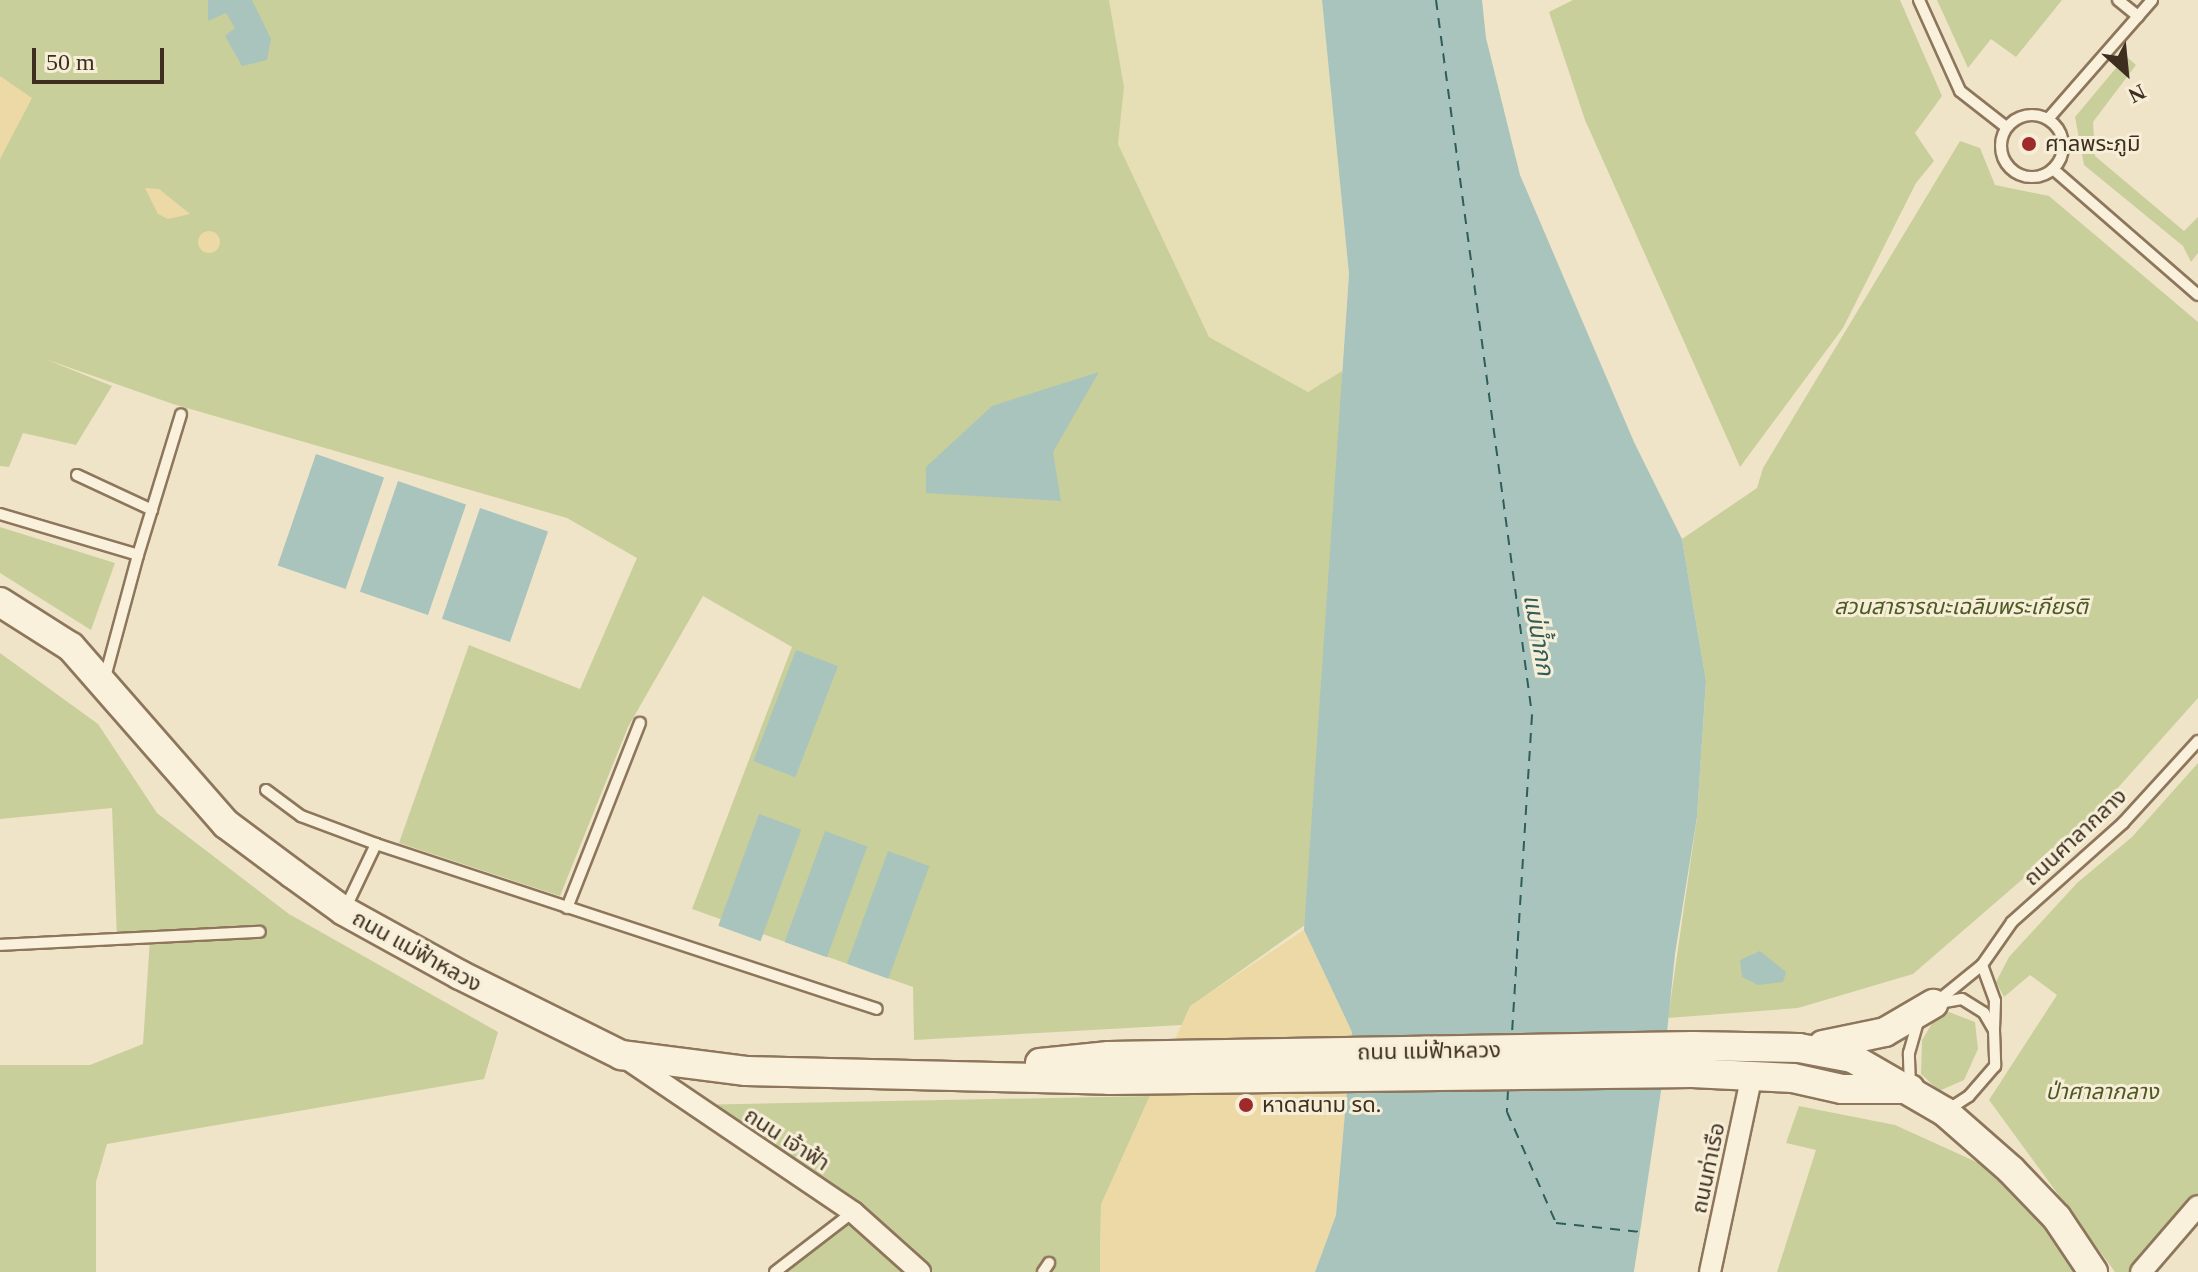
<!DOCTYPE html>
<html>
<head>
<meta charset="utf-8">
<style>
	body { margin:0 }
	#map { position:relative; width:2198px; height:1272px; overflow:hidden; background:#f0e4c8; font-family:"Times New Roman","Noto Sans Thai",serif }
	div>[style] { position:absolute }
	.farmland>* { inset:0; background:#e6deb5 }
	.green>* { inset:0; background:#c9cf9b }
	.sand>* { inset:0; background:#ecd9a5 }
	.round { border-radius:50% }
	.water>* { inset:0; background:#a9c4bc; transform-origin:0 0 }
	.pier>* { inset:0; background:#f0e4c8 }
	.ferry>* { height:2px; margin-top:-1px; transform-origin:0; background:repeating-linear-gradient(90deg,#2f5d5a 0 10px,transparent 0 18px) }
	.roads { filter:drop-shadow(2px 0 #8d765c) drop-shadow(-2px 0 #8d765c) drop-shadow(0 2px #8d765c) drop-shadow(0 -2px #8d765c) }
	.lane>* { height:10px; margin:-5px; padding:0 5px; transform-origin:5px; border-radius:5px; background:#faf1dc }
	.lane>.ring { margin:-5px; padding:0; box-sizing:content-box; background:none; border:10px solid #faf1dc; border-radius:50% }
	.street>* { height:20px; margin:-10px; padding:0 10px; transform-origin:10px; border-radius:10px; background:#faf1dc }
	.secondary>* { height:28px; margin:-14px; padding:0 14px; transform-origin:14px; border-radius:14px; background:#faf1dc }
	.dots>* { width:22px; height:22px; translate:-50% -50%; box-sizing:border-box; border:4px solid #f7eed8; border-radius:50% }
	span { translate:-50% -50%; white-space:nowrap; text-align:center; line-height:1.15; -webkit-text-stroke:6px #f7eed8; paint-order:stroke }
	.poi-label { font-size:22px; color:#3d2e20 }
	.left { translate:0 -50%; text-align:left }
	.park-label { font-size:22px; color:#4d5a26; font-style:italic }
	.street-label { font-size:22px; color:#3d2e20 }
	.water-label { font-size:24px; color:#2f5d5a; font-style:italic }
	.north { position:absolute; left:2086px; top:32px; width:80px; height:80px; -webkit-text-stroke:6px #f7eed8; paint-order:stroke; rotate:153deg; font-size:22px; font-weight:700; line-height:32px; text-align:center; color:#3d2e20 }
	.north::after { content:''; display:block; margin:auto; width:28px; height:36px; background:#3d2e20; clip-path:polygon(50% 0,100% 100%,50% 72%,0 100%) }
	.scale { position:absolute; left:32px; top:48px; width:132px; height:36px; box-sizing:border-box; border:4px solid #3d2e20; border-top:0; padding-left:10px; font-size:24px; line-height:28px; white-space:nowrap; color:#3d2e20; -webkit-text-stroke:6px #f7eed8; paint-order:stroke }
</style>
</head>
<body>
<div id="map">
	<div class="farmland">
		<div style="clip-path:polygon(1109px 0,1322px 0,1349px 274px,1342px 371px,1308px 392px,1209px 337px,1118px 144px,1124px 87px)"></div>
	</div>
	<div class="green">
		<div style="clip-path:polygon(0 0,1109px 0,1124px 87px,1118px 144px,1209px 337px,1308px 392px,1342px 371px,1352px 1032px,1305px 925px,1191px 1006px,1182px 1025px,914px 1040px,913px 987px,692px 909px,792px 647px,703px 596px,628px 727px,560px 896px,399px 843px,469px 645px,580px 689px,637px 558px,567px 518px,173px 404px,45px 359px,112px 386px,76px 445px,23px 433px,9px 467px,0 466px)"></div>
		<div style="clip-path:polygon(1573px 0,1900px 0,1942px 96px,1915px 133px,1934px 161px,1916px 183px,1843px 328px,1740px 467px,1585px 120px,1549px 12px)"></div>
		<div style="clip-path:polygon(1937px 0,2062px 0,2016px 57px,1991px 39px,1968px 68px)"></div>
		<div style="clip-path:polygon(2126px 56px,2136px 65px,2093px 122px,2095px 156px,2184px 231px,2198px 217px,2198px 253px,2191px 262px,2183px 246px,2084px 165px,2075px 117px)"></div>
		<div style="clip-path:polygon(1960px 141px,1980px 148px,1995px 185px,2049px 196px,2198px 322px,2198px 698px,2083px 827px,1913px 974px,1798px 1008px,1668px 1018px,1697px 817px,1706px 681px,1682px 539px,1757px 488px,1763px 468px)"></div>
		<div style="clip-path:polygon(0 527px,115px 563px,91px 630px,0 573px)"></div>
		<div style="clip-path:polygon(0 653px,98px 724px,157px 813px,289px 914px,498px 1032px,484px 1079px,107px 1144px,96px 1182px,96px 1272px,0 1272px,0 1065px,90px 1065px,143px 1044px,150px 938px,117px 939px,112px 808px,0 819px)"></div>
		<div style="clip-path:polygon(2198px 763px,2198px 1206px,2141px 1272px,2115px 1272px,1989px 1100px,2057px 995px,2030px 975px,2004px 997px,1996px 982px,2009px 957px,2077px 883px,2132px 837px)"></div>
		<div style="clip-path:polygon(1949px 1012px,1975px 1022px,1978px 1049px,1964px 1080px,1939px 1091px,1921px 1074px,1922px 1040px,1936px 1017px)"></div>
		<div style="clip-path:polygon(1150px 1096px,1101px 1205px,1100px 1272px,775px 1272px,852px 1212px,692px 1105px)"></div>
		<div style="clip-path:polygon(1799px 1106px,1895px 1125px,1992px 1169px,2082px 1272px,1777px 1272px,1816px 1150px,1786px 1143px)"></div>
	</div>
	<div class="sand">
		<div style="clip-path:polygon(0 76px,32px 98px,0 159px)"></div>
		<div style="clip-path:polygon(145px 188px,159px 189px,190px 214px,168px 219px,158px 214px)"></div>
		<div class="round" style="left:198px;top:231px;width:22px;height:22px"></div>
		<div style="clip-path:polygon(1304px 930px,1352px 1032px,1336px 1215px,1315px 1272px,1100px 1272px,1101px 1205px,1190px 1006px)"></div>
	</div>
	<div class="water">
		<div style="clip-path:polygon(208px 0,252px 0,271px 39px,267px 60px,242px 66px,225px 36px,235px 28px,226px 13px,208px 21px)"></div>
		<div style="clip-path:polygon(1322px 0,1482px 0,1486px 38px,1520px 175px,1634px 442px,1682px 539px,1706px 681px,1697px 817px,1675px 954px,1655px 1150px,1634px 1272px,1315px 1272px,1336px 1215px,1352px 1032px,1304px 930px,1349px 274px)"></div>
		<div style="clip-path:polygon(1099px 372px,1053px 452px,1061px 501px,926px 493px,926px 467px,992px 406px)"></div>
		<div style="left:316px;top:454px;width:72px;height:118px;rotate:19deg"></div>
		<div style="left:398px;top:481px;width:72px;height:117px;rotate:19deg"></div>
		<div style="left:480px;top:508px;width:72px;height:117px;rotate:19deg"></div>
		<div style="left:796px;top:650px;width:45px;height:119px;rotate:21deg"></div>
		<div style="left:759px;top:814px;width:45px;height:119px;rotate:20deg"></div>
		<div style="left:825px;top:831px;width:45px;height:118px;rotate:20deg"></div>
		<div style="left:888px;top:851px;width:44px;height:120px;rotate:20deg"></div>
		<div style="clip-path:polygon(1760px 951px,1786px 972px,1783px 982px,1758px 985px,1742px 977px,1740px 960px)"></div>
	</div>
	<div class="pier">
		<div style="clip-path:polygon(1661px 1091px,1659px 1151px,1638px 1270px,1634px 1272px)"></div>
	</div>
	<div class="ferry">
		<div style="left:1436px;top:0;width:721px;rotate:82.35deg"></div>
		<div style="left:1532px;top:715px;width:322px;rotate:93.6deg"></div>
		<div style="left:1508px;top:1090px;width:22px;rotate:93deg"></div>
		<div style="left:1507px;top:1112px;width:121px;rotate:66.2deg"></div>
		<div style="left:1556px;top:1223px;width:85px;rotate:6deg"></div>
	</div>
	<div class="roads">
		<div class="lane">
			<div style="left:1919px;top:0;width:100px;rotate:65.7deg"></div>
			<div style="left:1960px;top:91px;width:58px;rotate:38deg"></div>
			<div style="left:2118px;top:0;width:26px;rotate:39deg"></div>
			<div class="ring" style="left:2001px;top:115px;width:52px;height:52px"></div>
			<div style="left:2048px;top:119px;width:158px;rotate:-48.8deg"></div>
			<div style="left:2053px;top:169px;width:192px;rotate:41deg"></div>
			<div style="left:77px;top:475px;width:83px;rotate:25deg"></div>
			<div style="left:0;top:514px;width:144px;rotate:16.5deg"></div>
			<div style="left:138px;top:555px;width:131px;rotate:105.1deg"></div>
			<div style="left:138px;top:555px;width:147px;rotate:-73deg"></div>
			<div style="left:266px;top:790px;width:44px;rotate:36.6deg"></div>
			<div style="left:301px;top:816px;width:80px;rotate:20.5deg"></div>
			<div style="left:376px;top:844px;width:527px;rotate:18.23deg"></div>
			<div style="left:346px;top:907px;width:70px;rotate:-64.5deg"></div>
			<div style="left:567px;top:908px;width:199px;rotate:-68.5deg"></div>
			<div style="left:0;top:945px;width:260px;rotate:-2.9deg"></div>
			<div style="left:1982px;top:965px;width:38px;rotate:70deg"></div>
			<div style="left:1995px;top:1001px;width:28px;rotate:92deg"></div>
			<div style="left:1939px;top:1003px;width:23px;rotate:-10deg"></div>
			<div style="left:1962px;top:999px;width:26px;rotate:32deg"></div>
			<div style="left:1984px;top:1013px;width:20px;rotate:60deg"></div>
			<div style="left:1994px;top:1030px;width:36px;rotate:88deg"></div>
			<div style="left:1995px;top:1066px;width:40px;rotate:131deg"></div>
			<div style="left:1969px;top:1096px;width:27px;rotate:147deg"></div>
			<div style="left:1934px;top:1004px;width:62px;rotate:-39.1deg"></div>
			<div style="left:1982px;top:965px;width:52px;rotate:-55.1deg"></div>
			<div style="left:2012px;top:922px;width:149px;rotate:-41.7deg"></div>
			<div style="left:2123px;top:823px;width:111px;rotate:-47.6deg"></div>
			<div style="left:1910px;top:1087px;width:34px;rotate:-92deg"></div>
			<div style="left:1909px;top:1053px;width:32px;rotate:-74deg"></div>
			<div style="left:775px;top:1272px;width:98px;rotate:-37.6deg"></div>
			<div style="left:1043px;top:1272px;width:11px;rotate:-56deg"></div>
		</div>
		<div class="street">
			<div style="left:624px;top:1057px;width:277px;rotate:34.1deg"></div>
			<div style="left:853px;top:1212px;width:90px;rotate:41.8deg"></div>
			<div style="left:1710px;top:1272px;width:202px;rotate:-78deg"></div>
			<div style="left:2141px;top:1272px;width:87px;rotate:-49.2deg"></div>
		</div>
		<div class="secondary">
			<div style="left:0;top:602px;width:84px;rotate:32.4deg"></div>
			<div style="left:71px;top:647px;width:235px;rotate:48.8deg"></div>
			<div style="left:226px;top:824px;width:84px;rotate:36.7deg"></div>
			<div style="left:293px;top:874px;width:63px;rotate:36deg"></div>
			<div style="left:344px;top:911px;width:132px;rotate:28.9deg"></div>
			<div style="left:460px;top:975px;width:180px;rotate:26.4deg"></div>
			<div style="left:621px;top:1055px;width:126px;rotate:7.3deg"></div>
			<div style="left:746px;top:1071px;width:363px;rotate:1.4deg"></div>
			<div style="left:1109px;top:1080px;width:583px;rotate:-0.69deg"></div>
			<div style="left:1692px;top:1073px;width:101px;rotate:2.8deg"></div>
			<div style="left:1793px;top:1078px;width:50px;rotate:12.7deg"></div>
			<div style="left:1842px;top:1089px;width:68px"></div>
			<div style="left:1823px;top:1045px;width:63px;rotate:-11.8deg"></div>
			<div style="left:1885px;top:1032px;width:56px;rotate:-30.3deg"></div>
			<div style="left:1040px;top:1063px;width:69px;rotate:-5.8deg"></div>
			<div style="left:1109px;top:1056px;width:584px;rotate:-0.98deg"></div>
			<div style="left:1693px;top:1046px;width:106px;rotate:1.1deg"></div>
			<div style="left:1799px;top:1048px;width:54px;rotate:10.7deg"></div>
			<div style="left:1852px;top:1058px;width:108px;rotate:30.1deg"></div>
			<div style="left:1945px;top:1112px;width:88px;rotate:41.3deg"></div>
			<div style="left:2011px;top:1170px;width:66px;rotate:46.2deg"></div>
			<div style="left:2057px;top:1218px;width:65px;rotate:56.3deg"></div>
		</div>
	</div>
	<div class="dots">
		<div style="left:2029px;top:144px;background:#9e2a2b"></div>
		<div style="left:1246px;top:1105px;background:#9e2a2b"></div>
	</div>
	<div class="poi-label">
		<span class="left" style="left:2045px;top:144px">ศาลพระภูมิ</span>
		<span class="left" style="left:1262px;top:1105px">หาดสนาม รด.</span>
	</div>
	<div class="park-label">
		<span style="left:1961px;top:607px">สวนสาธารณะเฉลิมพระเกียรติ</span>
		<span style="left:2102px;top:1092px">ป่าศาลากลาง</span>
	</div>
	<div class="street-label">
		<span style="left:2075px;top:837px;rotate:-43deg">ถนนศาลากลาง</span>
		<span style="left:417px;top:951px;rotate:29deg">ถนน แม่ฟ้าหลวง</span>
		<span style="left:1429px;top:1051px;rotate:-1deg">ถนน แม่ฟ้าหลวง</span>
		<span style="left:787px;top:1139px;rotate:33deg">ถนน เจ้าฟ้า</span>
		<span style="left:1708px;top:1168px;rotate:-78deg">ถนนท่าเรือ</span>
	</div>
	<div class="water-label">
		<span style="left:1538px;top:635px;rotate:80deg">แม่น้ำกก</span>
	</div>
	<div class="north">N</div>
	<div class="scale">50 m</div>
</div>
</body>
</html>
